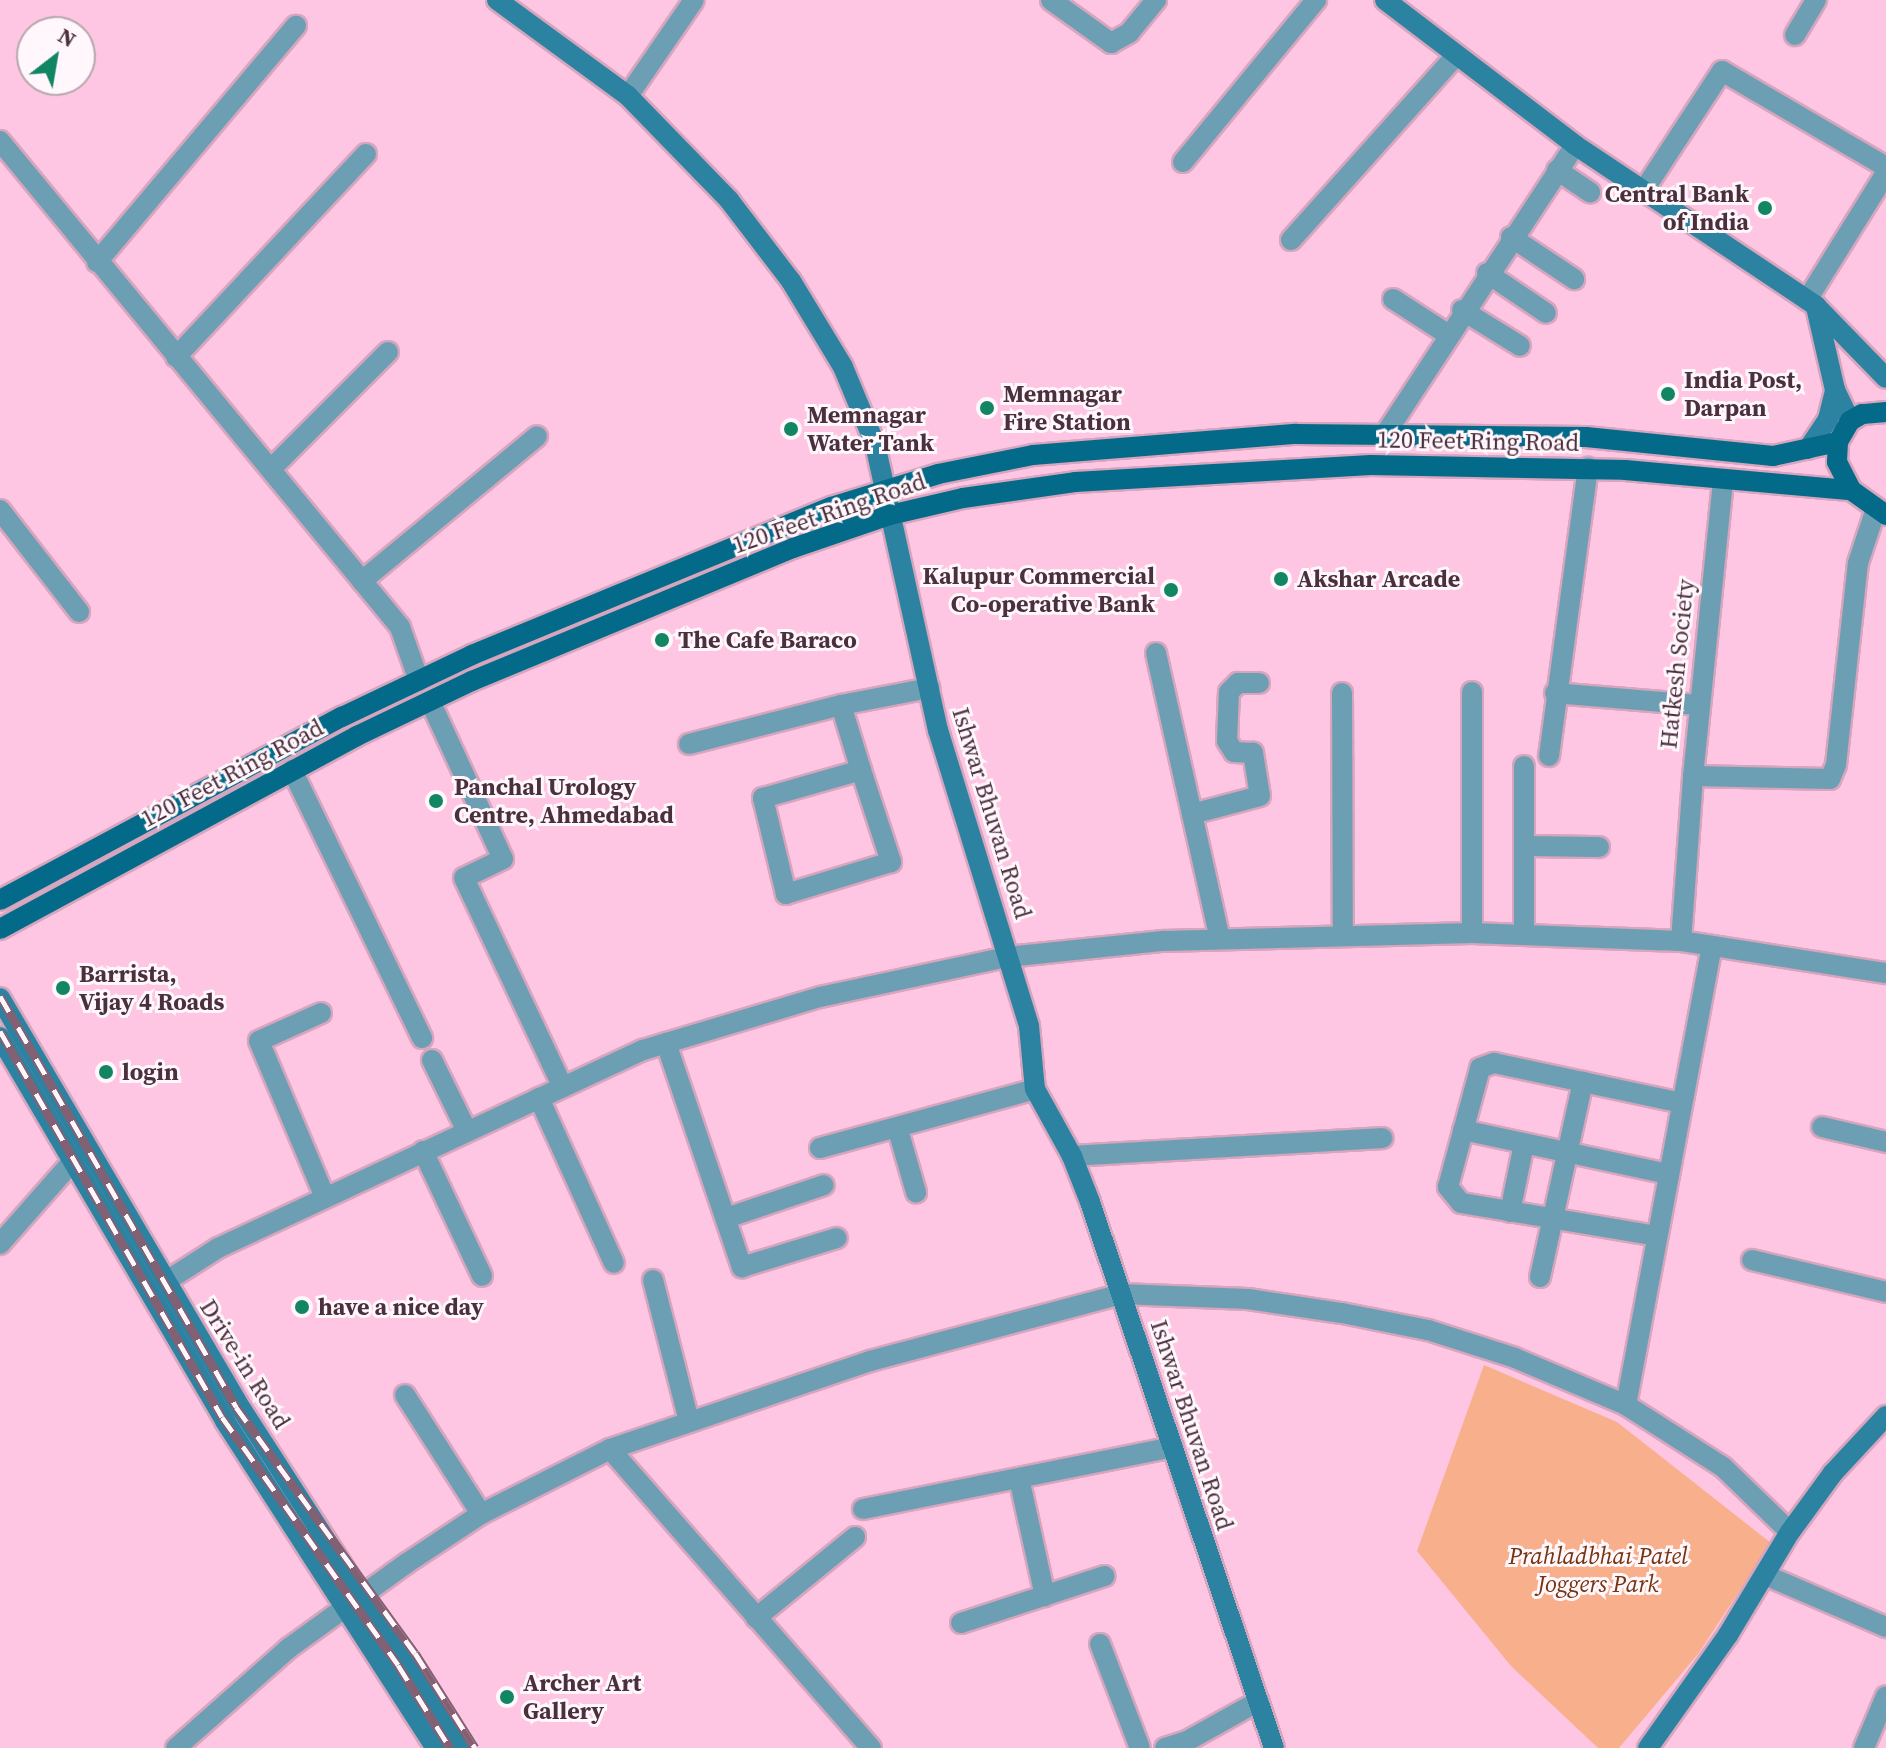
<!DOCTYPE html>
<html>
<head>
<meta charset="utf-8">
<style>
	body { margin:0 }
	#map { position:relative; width:1886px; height:1748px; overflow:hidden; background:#fec6e2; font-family:"Source Serif 4",serif }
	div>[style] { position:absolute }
	.green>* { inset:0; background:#f8af8c }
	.roads { filter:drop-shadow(2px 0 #d6a5be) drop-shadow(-2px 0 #d6a5be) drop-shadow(0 2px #d6a5be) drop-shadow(0 -2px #d6a5be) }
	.street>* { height:20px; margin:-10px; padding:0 10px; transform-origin:10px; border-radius:10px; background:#6d9fb4 }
	.secondary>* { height:20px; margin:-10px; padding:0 10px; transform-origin:10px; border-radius:10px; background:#2c82a1 }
	.primary>* { height:20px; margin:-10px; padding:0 10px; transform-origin:10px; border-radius:10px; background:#046a89 }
	.rail>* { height:9px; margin-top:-4.5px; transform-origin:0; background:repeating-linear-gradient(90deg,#fff7fb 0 18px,#846072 0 36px); box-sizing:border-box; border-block:2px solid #846072 }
	.dots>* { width:22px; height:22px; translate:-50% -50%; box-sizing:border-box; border:4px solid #fff7fb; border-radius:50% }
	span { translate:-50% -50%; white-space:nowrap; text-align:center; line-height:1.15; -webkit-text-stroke:6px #fff7fb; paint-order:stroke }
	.poi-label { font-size:24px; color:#4a2f3d; font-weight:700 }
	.right { translate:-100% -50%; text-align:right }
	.left { translate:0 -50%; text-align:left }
	.street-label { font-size:24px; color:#4a2f3d }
	.park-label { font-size:24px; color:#73340f; font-style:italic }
	.north { position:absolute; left:16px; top:16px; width:80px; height:80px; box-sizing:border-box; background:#fff7fb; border:2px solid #b7a7af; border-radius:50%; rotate:31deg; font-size:22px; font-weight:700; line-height:32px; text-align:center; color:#4a2f3d }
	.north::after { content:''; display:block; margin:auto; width:28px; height:36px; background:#128563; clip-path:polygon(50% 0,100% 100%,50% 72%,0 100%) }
</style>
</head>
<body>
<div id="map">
	<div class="green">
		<div style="clip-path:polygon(1484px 1365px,1617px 1422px,1771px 1543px,1698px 1654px,1619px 1748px,1598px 1748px,1511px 1666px,1417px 1551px)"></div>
	</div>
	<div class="roads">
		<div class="street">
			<div style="left:1051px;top:0;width:74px;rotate:35.6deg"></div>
			<div style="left:1111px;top:43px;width:21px;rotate:-29deg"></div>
			<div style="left:1129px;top:33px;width:43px;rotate:-50.7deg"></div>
			<div style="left:1795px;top:35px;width:41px;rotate:-59deg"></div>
			<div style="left:628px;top:96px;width:116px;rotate:-55.5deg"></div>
			<div style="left:0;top:141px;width:629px;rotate:50.54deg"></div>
			<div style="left:400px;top:627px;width:57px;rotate:70.6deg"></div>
			<div style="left:1183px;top:162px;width:210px;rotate:-50.6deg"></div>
			<div style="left:1557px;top:170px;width:40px;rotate:34deg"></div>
			<div style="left:1644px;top:190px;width:142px;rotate:-56.8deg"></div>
			<div style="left:1722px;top:71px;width:190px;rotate:30.3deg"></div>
			<div style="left:1511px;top:237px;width:76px;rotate:33.7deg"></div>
			<div style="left:1291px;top:240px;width:244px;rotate:-48.2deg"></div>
			<div style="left:97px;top:262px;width:309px;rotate:-49.9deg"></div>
			<div style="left:1487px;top:273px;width:71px;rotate:34.1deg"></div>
			<div style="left:1393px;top:299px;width:64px;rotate:32.9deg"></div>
			<div style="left:1807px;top:300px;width:150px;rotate:-58.1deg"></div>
			<div style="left:1462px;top:310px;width:68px;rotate:31.8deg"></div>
			<div style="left:176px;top:357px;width:278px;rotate:-46.9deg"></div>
			<div style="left:1386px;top:433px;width:344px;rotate:-56.7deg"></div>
			<div style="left:272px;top:468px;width:164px;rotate:-45deg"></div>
			<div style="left:1723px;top:481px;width:297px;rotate:95.8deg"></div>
			<div style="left:1693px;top:776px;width:137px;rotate:1.3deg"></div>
			<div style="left:1830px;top:779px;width:15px;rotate:-67deg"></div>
			<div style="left:1836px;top:765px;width:203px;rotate:-83.8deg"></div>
			<div style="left:1858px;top:563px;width:57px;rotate:-71.6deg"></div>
			<div style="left:0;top:510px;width:129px;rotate:52.2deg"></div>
			<div style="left:362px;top:581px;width:227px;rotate:-39.6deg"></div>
			<div style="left:1156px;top:653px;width:293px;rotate:77.4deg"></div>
			<div style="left:1472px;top:692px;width:241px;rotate:90deg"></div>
			<div style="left:1342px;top:693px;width:243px;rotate:89.8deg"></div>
			<div style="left:1555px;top:693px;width:143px;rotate:4.8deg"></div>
			<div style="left:430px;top:701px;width:174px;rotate:65.2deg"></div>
			<div style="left:503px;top:859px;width:43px;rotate:154deg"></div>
			<div style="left:464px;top:878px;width:231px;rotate:64.7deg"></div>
			<div style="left:689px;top:744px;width:157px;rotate:-14.4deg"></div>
			<div style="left:1549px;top:756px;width:291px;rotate:-82.3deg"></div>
			<div style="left:292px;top:770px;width:298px;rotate:64.1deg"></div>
			<div style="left:861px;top:770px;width:97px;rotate:71.9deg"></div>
			<div style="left:891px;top:862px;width:110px;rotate:163.1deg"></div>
			<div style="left:786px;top:894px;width:99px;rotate:-103.5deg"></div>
			<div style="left:763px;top:798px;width:102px;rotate:-15.9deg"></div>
			<div style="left:861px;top:770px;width:68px;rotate:-107.1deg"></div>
			<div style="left:841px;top:705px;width:90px;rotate:-10.9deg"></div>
			<div style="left:1192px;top:814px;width:70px;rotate:-14.8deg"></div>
			<div style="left:1260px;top:796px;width:44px;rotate:-99.2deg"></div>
			<div style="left:1253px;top:753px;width:19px;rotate:-177deg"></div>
			<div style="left:1234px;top:752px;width:13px;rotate:-122deg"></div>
			<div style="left:1227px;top:741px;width:49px;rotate:-87.7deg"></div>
			<div style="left:1229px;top:692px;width:13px;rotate:-45deg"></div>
			<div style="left:1238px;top:683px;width:21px"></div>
			<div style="left:1524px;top:846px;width:75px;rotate:0.8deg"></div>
			<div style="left:1524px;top:935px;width:169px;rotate:-90deg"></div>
			<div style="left:1681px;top:941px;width:165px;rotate:-85.8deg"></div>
			<div style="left:321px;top:1013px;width:68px;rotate:155.7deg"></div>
			<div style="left:259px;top:1041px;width:169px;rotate:67.1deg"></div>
			<div style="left:666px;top:1043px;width:237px;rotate:71.3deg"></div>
			<div style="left:742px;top:1267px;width:99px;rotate:-17deg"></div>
			<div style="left:432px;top:1060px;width:79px;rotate:63.8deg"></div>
			<div style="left:539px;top:1098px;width:181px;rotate:65.6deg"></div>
			<div style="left:1822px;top:1127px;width:66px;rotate:13.2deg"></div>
			<div style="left:898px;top:1130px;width:65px;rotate:73.8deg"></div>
			<div style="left:1463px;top:1130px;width:211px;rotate:12.1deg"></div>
			<div style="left:820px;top:1148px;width:223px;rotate:-15.3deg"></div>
			<div style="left:423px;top:1151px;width:138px;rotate:64.7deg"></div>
			<div style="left:1072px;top:1156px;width:311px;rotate:-3.3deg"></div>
			<div style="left:1510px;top:1212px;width:69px;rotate:-78.4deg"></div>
			<div style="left:726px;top:1218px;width:103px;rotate:-18.6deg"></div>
			<div style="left:1657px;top:1236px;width:199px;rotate:-170.4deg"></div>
			<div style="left:1461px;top:1203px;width:21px;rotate:-129deg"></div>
			<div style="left:1448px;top:1187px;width:123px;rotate:-74.9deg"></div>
			<div style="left:1480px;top:1068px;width:15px;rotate:-20deg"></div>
			<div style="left:1494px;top:1063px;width:192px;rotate:12deg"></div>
			<div style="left:0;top:1244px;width:111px;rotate:-48.7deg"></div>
			<div style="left:1752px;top:1260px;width:138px;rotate:13.4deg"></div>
			<div style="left:1540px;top:1277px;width:200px;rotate:-77.6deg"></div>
			<div style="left:653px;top:1280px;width:146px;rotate:75.7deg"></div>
			<div style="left:165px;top:1282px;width:63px;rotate:-32.7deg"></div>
			<div style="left:218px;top:1248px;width:469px;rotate:-25deg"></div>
			<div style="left:643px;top:1050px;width:185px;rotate:-16.7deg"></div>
			<div style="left:820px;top:997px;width:191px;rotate:-12.1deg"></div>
			<div style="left:1007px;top:957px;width:157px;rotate:-5.9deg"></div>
			<div style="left:1163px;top:941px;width:309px;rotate:-1.5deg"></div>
			<div style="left:1472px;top:933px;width:209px;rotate:2.2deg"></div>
			<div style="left:1681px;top:941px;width:207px;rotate:8.9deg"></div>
			<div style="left:405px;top:1395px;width:141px;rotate:57.4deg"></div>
			<div style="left:1626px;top:1405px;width:467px;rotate:-79.4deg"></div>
			<div style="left:610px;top:1449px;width:397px;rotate:48.9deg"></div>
			<div style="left:1019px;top:1478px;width:121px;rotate:77.6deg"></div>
			<div style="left:863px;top:1509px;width:316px;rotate:-11.3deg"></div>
			<div style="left:1765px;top:1575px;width:132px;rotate:23.3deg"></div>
			<div style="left:756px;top:1618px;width:128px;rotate:-39.3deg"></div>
			<div style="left:961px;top:1623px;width:151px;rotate:-18.1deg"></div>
			<div style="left:1100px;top:1644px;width:111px;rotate:69deg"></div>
			<div style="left:176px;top:1748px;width:151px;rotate:-41.5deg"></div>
			<div style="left:289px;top:1648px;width:145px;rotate:-35.8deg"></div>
			<div style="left:407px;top:1563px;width:89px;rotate:-33.5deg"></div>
			<div style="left:481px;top:1514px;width:144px;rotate:-26.7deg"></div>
			<div style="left:610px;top:1449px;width:274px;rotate:-18.7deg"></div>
			<div style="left:870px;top:1361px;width:260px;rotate:-14.9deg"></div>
			<div style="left:1121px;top:1294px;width:127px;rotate:2.3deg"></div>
			<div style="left:1248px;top:1299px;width:95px;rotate:8.5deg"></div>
			<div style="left:1342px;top:1313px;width:88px;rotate:11.2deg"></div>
			<div style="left:1428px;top:1330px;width:91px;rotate:17.8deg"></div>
			<div style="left:1515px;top:1358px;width:121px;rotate:22.9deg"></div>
			<div style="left:1626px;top:1405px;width:115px;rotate:32.6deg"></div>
			<div style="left:1723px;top:1467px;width:93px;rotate:44.1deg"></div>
			<div style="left:1165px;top:1748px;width:23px;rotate:-18deg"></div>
			<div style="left:1187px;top:1741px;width:82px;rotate:-29.1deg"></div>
			<div style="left:1864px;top:1748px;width:56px;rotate:-67.1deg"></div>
		</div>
		<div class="secondary">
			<div style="left:497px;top:0;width:162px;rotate:36.2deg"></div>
			<div style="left:628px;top:96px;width:145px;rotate:45.8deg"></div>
			<div style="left:729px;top:200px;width:102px;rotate:52.6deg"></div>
			<div style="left:791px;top:281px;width:100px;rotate:58.8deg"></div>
			<div style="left:843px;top:367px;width:83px;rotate:67.4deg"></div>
			<div style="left:875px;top:444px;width:293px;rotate:77.6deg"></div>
			<div style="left:938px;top:730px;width:310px;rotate:72.9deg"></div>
			<div style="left:1029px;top:1026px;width:63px;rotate:84.6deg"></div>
			<div style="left:1035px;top:1089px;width:77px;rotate:61.1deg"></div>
			<div style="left:1072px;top:1156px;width:49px;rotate:68.6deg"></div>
			<div style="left:1090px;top:1202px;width:576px;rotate:71.38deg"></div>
			<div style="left:1385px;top:0;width:239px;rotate:37.3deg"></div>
			<div style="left:1575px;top:145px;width:290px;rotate:33.7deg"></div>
			<div style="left:1816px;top:306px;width:100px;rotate:45.8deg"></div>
			<div style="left:1816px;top:307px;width:85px;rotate:77.1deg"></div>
			<div style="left:1835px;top:390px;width:34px;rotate:64deg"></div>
			<div style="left:1808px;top:449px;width:36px;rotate:-56deg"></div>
			<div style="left:1828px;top:419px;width:30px;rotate:-76deg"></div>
			<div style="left:0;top:998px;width:478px;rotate:59.6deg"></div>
			<div style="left:242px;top:1410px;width:402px;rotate:57.2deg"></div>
			<div style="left:0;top:1037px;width:445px;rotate:59.6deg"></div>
			<div style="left:225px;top:1421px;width:389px;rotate:57.2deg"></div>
			<div style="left:1648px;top:1748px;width:138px;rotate:-54.7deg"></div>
			<div style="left:1728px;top:1635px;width:120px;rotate:-59deg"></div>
			<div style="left:1790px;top:1532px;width:73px;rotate:-53.9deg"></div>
			<div style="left:1833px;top:1473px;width:78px;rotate:-47.1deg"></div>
		</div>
		<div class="primary">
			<div style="left:1886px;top:412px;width:24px;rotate:175deg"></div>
			<div style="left:1862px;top:414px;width:14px;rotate:150deg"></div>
			<div style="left:1850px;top:421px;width:24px;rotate:120deg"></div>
			<div style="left:1838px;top:442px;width:20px;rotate:93deg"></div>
			<div style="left:1837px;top:462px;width:31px;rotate:63deg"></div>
			<div style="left:1851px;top:490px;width:43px;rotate:35.5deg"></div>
			<div style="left:0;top:900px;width:388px;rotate:-28.2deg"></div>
			<div style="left:342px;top:717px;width:144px;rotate:-25.5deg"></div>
			<div style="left:472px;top:655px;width:388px;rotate:-22.4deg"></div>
			<div style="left:831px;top:507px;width:112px;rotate:-17.1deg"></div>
			<div style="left:938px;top:474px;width:97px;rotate:-11.3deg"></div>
			<div style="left:1033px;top:455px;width:264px;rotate:-4.6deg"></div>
			<div style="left:1296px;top:434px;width:290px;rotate:0.6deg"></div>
			<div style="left:1586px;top:437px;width:188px;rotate:5.8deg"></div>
			<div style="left:1773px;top:456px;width:66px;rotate:-12.2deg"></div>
			<div style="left:0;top:929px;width:406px;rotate:-28.4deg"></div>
			<div style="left:357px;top:736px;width:127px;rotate:-25.6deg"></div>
			<div style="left:472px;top:681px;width:347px;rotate:-22.5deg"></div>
			<div style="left:793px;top:548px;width:102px;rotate:-18.8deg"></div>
			<div style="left:890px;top:515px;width:75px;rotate:-13.1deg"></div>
			<div style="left:963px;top:498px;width:113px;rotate:-8.1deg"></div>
			<div style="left:1075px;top:482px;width:296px;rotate:-3.3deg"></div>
			<div style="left:1371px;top:465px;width:254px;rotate:1.1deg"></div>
			<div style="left:1625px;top:470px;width:227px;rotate:5.1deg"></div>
		</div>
	</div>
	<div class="rail">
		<div style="left:0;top:996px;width:474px;rotate:60.1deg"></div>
		<div style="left:236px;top:1407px;width:304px;rotate:54deg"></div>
		<div style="left:415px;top:1653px;width:112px;rotate:57.7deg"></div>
		<div style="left:0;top:1031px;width:445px;rotate:60.1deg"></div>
		<div style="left:222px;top:1417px;width:304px;rotate:54.6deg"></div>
		<div style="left:398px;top:1665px;width:98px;rotate:57.9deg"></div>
	</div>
	<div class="dots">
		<div style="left:1765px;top:208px;background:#128563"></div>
		<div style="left:1668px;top:394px;background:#128563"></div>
		<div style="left:987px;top:408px;background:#128563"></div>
		<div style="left:791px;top:429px;background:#128563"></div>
		<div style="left:1281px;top:579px;background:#128563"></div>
		<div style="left:1171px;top:590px;background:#128563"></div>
		<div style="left:662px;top:640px;background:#128563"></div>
		<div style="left:436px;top:801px;background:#128563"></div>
		<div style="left:63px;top:988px;background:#128563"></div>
		<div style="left:106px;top:1072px;background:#128563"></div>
		<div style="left:302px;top:1307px;background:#128563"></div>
		<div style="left:507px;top:1697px;background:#128563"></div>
	</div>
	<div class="poi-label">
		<span class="right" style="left:1749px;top:208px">Central Bank<br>of India</span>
		<span class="left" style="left:1684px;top:394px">India Post,<br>Darpan</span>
		<span class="left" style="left:1003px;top:408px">Memnagar<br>Fire Station</span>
		<span class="left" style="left:807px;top:429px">Memnagar<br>Water Tank</span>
		<span class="right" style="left:1155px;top:590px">Kalupur Commercial<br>Co-operative Bank</span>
		<span class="left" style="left:1297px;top:579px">Akshar Arcade</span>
		<span class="left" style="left:678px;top:640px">The Cafe Baraco</span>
		<span class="left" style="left:454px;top:801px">Panchal Urology<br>Centre, Ahmedabad</span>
		<span class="left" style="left:79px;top:988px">Barrista,<br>Vijay 4 Roads</span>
		<span class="left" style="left:122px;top:1072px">login</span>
		<span class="left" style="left:318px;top:1307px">have a nice day</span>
		<span class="left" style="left:523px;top:1697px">Archer Art<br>Gallery</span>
	</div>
	<div class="street-label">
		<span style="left:1478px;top:441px;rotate:1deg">120 Feet Ring Road</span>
		<span style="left:829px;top:513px;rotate:-19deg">120 Feet Ring Road</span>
		<span style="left:1677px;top:664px;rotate:-84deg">Hatkesh Society</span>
		<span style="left:232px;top:773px;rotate:-28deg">120 Feet Ring Road</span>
		<span style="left:992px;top:813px;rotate:73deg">Ishwar Bhuvan Road</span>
		<span style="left:245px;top:1364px;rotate:58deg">Drive-in Road</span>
		<span style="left:1192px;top:1425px;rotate:72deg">Ishwar Bhuvan Road</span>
	</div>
	<div class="park-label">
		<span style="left:1598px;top:1570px">Prahladbhai Patel<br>Joggers Park</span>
	</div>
	<div class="north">N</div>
</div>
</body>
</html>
